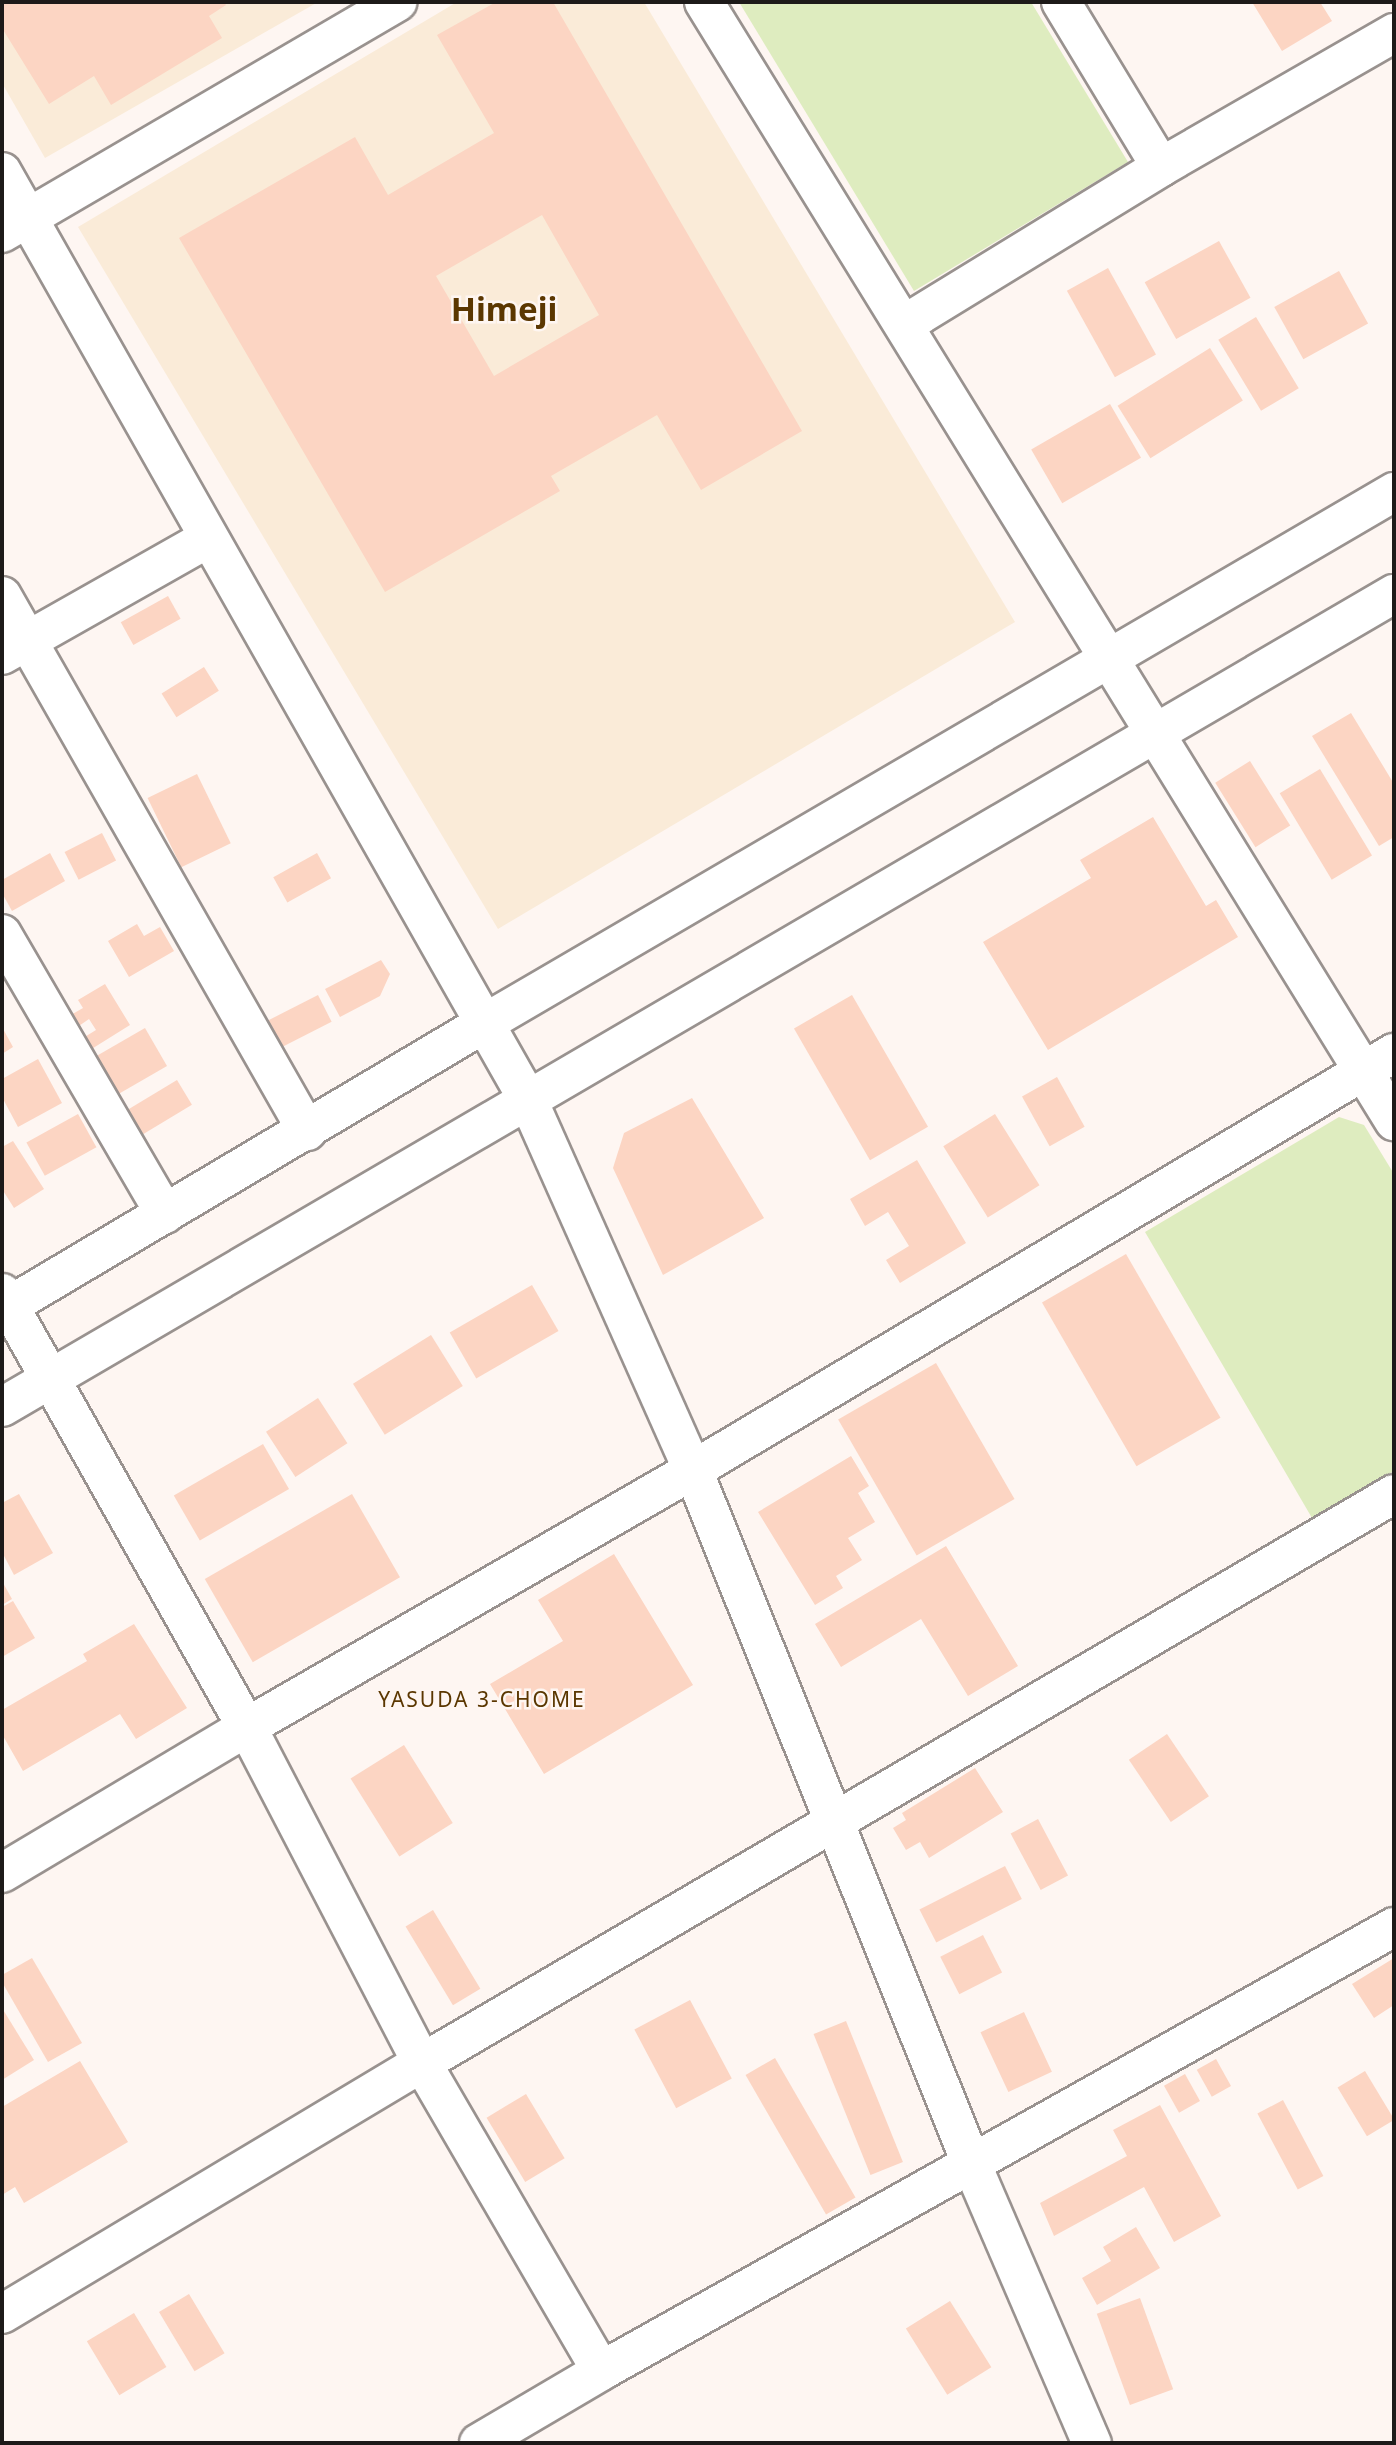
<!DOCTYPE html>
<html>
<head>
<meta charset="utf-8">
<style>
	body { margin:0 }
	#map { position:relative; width:1396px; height:2445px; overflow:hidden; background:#fef6f2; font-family:"Noto Sans",sans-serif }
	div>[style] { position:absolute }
	.commercial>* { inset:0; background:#faebd8 }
	.green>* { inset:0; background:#deecbf }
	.building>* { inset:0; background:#fcd5c3; transform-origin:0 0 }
	.roads { filter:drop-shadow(2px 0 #99928f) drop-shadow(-2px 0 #99928f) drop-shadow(0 2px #99928f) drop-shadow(0 -2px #99928f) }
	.minor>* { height:38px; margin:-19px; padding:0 19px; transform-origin:19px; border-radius:19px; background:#fff }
	.tertiary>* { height:38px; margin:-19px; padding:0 19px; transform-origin:19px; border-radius:19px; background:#fff }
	span { translate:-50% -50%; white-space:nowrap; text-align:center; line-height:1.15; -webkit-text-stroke:5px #fef6f2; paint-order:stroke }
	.neighbourhood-label { font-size:21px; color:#5b3701; letter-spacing:2px }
	.town-label { font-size:33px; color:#5b3701; font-weight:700 }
	.frame { position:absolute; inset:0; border:4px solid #1d1a19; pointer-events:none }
</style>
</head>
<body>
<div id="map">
	<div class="commercial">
		<div style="clip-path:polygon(2px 2px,318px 2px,45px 158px,2px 83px)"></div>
		<div style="clip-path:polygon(457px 2px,644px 2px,1015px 622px,498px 929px,78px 227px)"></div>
	</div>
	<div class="green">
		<div style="clip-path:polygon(739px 2px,1031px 2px,1128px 162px,914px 291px)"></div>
		<div style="clip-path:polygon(1339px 1117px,1364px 1125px,1394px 1174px,1394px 1471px,1312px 1518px,1145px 1232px)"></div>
	</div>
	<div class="building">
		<div style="clip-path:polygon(2px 2px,224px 2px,226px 5px,209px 16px,222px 38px,111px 105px,94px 76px,49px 104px,2px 28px)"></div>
		<div style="clip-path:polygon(evenodd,496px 2px,553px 2px,802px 431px,701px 490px,657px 415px,551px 476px,560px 491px,385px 592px,179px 238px,355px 137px,388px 195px,494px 133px,437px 35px,496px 2px,542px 215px,599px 315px,494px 376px,436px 276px,542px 215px)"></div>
		<div style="clip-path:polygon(1252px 2px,1320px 2px,1332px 21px,1282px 51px)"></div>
		<div style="left:1219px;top:241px;width:65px;height:85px;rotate:61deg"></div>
		<div style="left:1108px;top:268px;width:99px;height:47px;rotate:61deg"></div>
		<div style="left:1339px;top:271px;width:60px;height:74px;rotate:61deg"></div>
		<div style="left:1256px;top:317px;width:83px;height:44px;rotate:59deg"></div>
		<div style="left:1210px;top:348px;width:62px;height:109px;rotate:58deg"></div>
		<div style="left:1110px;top:404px;width:62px;height:91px;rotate:60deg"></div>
		<div style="left:168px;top:596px;width:26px;height:54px;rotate:61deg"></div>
		<div style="left:204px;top:667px;width:28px;height:50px;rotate:58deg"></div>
		<div style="clip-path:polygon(1351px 713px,1394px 784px,1394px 837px,1379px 846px,1312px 736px)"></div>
		<div style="left:1250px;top:761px;width:76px;height:41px;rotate:58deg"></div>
		<div style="left:1320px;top:769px;width:101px;height:47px;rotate:59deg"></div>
		<div style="left:197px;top:774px;width:77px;height:55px;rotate:64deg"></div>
		<div style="clip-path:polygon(1153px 817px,1206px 906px,1216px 900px,1238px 937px,1048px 1050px,983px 942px,1091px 878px,1080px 860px)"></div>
		<div style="left:102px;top:833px;width:31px;height:42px;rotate:63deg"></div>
		<div style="clip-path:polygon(50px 853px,65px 881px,12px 911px,2px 893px,2px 880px)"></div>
		<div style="left:317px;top:853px;width:29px;height:50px;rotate:61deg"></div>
		<div style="clip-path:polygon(137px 924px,144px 936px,160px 927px,174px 951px,129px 977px,108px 941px)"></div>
		<div style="clip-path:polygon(381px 960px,390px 974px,380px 996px,340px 1017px,325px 989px)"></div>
		<div style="clip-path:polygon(105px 984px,130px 1025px,90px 1050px,83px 1038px,96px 1030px,89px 1019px,76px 1028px,69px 1016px,83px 1008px,78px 1000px)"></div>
		<div style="left:318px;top:995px;width:30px;height:60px;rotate:63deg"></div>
		<div style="left:852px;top:995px;width:152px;height:67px;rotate:60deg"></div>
		<div style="clip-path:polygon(2px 1027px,13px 1047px,2px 1054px)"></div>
		<div style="left:145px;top:1028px;width:44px;height:60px;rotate:60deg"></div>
		<div style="clip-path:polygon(38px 1059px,62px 1103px,18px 1127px,2px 1097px,2px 1079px)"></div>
		<div style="left:1057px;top:1077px;width:57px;height:40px;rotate:61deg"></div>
		<div style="left:177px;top:1080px;width:29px;height:59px;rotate:59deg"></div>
		<div style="clip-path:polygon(692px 1098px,764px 1218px,663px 1275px,613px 1168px,624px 1133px)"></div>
		<div style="left:78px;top:1114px;width:38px;height:59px;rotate:61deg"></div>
		<div style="left:995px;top:1114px;width:84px;height:61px;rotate:58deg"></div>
		<div style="clip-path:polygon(13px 1141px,44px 1189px,14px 1208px,2px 1189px,2px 1147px)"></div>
		<div style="clip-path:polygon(917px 1160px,966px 1243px,900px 1283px,886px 1260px,909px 1246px,888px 1212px,865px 1226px,850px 1199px)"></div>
		<div style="left:1126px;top:1254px;width:189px;height:97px;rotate:60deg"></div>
		<div style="left:532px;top:1285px;width:53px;height:95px;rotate:60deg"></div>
		<div style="left:431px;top:1335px;width:60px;height:92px;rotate:58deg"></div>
		<div style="left:936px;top:1363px;width:157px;height:113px;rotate:60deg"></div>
		<div style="left:318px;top:1398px;width:54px;height:62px;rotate:57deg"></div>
		<div style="left:263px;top:1444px;width:52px;height:103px;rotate:60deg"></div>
		<div style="clip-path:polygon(851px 1456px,869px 1486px,858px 1493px,875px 1522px,848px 1538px,862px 1560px,836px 1576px,843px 1588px,815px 1605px,758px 1512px)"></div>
		<div style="clip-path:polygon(19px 1494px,53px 1553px,14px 1575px,2px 1552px,2px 1503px)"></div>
		<div style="left:352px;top:1494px;width:96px;height:170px;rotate:60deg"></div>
		<div style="clip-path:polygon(946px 1546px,1018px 1666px,968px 1696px,921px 1619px,841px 1667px,815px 1624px)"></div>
		<div style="clip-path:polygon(614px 1554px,693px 1685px,544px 1774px,490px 1684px,563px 1641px,538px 1600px)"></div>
		<div style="clip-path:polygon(2px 1581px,12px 1599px,2px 1605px)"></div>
		<div style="clip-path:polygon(13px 1601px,35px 1638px,2px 1657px,2px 1607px)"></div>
		<div style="clip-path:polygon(134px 1624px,187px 1708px,136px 1739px,120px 1714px,23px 1771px,2px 1734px,2px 1710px,87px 1661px,83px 1654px)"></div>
		<div style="left:1167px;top:1734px;width:75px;height:46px;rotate:56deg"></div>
		<div style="left:404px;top:1745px;width:92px;height:63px;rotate:58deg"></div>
		<div style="clip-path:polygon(975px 1768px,1003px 1812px,929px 1858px,920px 1842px,906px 1850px,893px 1828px,906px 1820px,902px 1813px)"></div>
		<div style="left:1038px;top:1819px;width:64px;height:31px;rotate:62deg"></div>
		<div style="left:1005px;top:1866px;width:37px;height:96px;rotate:63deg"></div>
		<div style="left:433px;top:1910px;width:92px;height:32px;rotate:59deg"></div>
		<div style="left:983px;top:1935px;width:42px;height:48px;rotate:63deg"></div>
		<div style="clip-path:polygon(32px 1958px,82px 2043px,48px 2062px,2px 1982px,2px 1975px)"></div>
		<div style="clip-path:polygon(1394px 1958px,1394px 2005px,1374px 2018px,1352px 1984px)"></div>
		<div style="left:690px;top:2000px;width:89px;height:63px;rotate:62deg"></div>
		<div style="clip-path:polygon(2px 2008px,34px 2060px,2px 2080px)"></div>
		<div style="left:1024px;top:2012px;width:66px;height:48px;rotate:65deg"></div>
		<div style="left:846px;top:2021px;width:152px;height:35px;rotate:68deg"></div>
		<div style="left:775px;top:2058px;width:161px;height:34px;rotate:60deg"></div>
		<div style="left:1216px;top:2059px;width:31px;height:22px;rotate:61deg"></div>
		<div style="clip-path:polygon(80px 2061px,128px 2142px,24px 2203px,15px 2187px,2px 2195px,2px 2107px)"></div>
		<div style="left:1365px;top:2071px;width:57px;height:32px;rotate:59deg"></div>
		<div style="left:1185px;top:2074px;width:31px;height:24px;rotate:61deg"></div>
		<div style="left:526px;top:2094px;width:75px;height:46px;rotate:59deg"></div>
		<div style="left:1283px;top:2100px;width:86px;height:29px;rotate:62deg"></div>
		<div style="clip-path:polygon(1160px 2105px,1221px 2216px,1174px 2242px,1144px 2187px,1054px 2236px,1040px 2203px,1127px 2156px,1113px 2130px)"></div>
		<div style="clip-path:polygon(1136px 2227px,1160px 2268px,1097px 2305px,1082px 2278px,1111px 2261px,1103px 2247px)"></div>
		<div style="left:189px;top:2294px;width:69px;height:35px;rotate:59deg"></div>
		<div style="left:1140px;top:2298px;width:97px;height:46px;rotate:70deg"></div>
		<div style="left:950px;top:2301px;width:78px;height:52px;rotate:58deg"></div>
		<div style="left:134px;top:2313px;width:63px;height:55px;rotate:59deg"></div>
	</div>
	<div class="roads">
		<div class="minor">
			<div style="left:704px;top:2px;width:1315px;rotate:58.34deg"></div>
			<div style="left:1061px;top:2px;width:193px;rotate:58.8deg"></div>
			<div style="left:2px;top:233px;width:458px;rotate:-30.3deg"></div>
			<div style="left:905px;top:324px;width:300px;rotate:-31.5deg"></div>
			<div style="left:1161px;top:167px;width:269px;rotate:-29.9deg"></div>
			<div style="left:2px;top:596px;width:616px;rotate:60.31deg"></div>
			<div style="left:2px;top:655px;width:236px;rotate:-29.5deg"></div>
			<div style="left:2px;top:934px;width:324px;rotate:59.8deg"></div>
			<div style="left:2px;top:1293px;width:498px;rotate:60.6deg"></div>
			<div style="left:247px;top:1727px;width:379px;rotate:62.5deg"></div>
			<div style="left:422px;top:2063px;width:356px;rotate:59.8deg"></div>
			<div style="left:2px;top:1873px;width:285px;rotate:-30.8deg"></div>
			<div style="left:247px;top:1727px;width:515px;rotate:-29.95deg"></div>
			<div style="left:693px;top:1470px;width:816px;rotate:-30.75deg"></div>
			<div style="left:2px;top:2314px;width:489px;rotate:-30.9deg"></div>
			<div style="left:422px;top:2063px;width:1126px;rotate:-30.34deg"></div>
			<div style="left:479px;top:2443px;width:142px;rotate:-30.5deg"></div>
			<div style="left:601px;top:2371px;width:909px;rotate:-29.24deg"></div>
		</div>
		<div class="tertiary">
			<div style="left:2px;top:172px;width:1067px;rotate:60.45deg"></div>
			<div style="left:528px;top:1100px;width:405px;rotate:66deg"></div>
			<div style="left:693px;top:1470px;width:749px;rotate:68.13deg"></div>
			<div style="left:972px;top:2165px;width:303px;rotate:66.7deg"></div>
			<div style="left:2px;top:1310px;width:562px;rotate:-30.72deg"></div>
			<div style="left:485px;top:1023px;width:1053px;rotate:-30.29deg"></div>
			<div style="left:2px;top:1407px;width:1612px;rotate:-30.29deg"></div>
		</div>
	</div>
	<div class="neighbourhood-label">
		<span style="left:482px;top:1699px">YASUDA 3-CHOME</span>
	</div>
	<div class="town-label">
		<span style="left:504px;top:309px">Himeji</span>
	</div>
	<div class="frame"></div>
</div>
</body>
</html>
